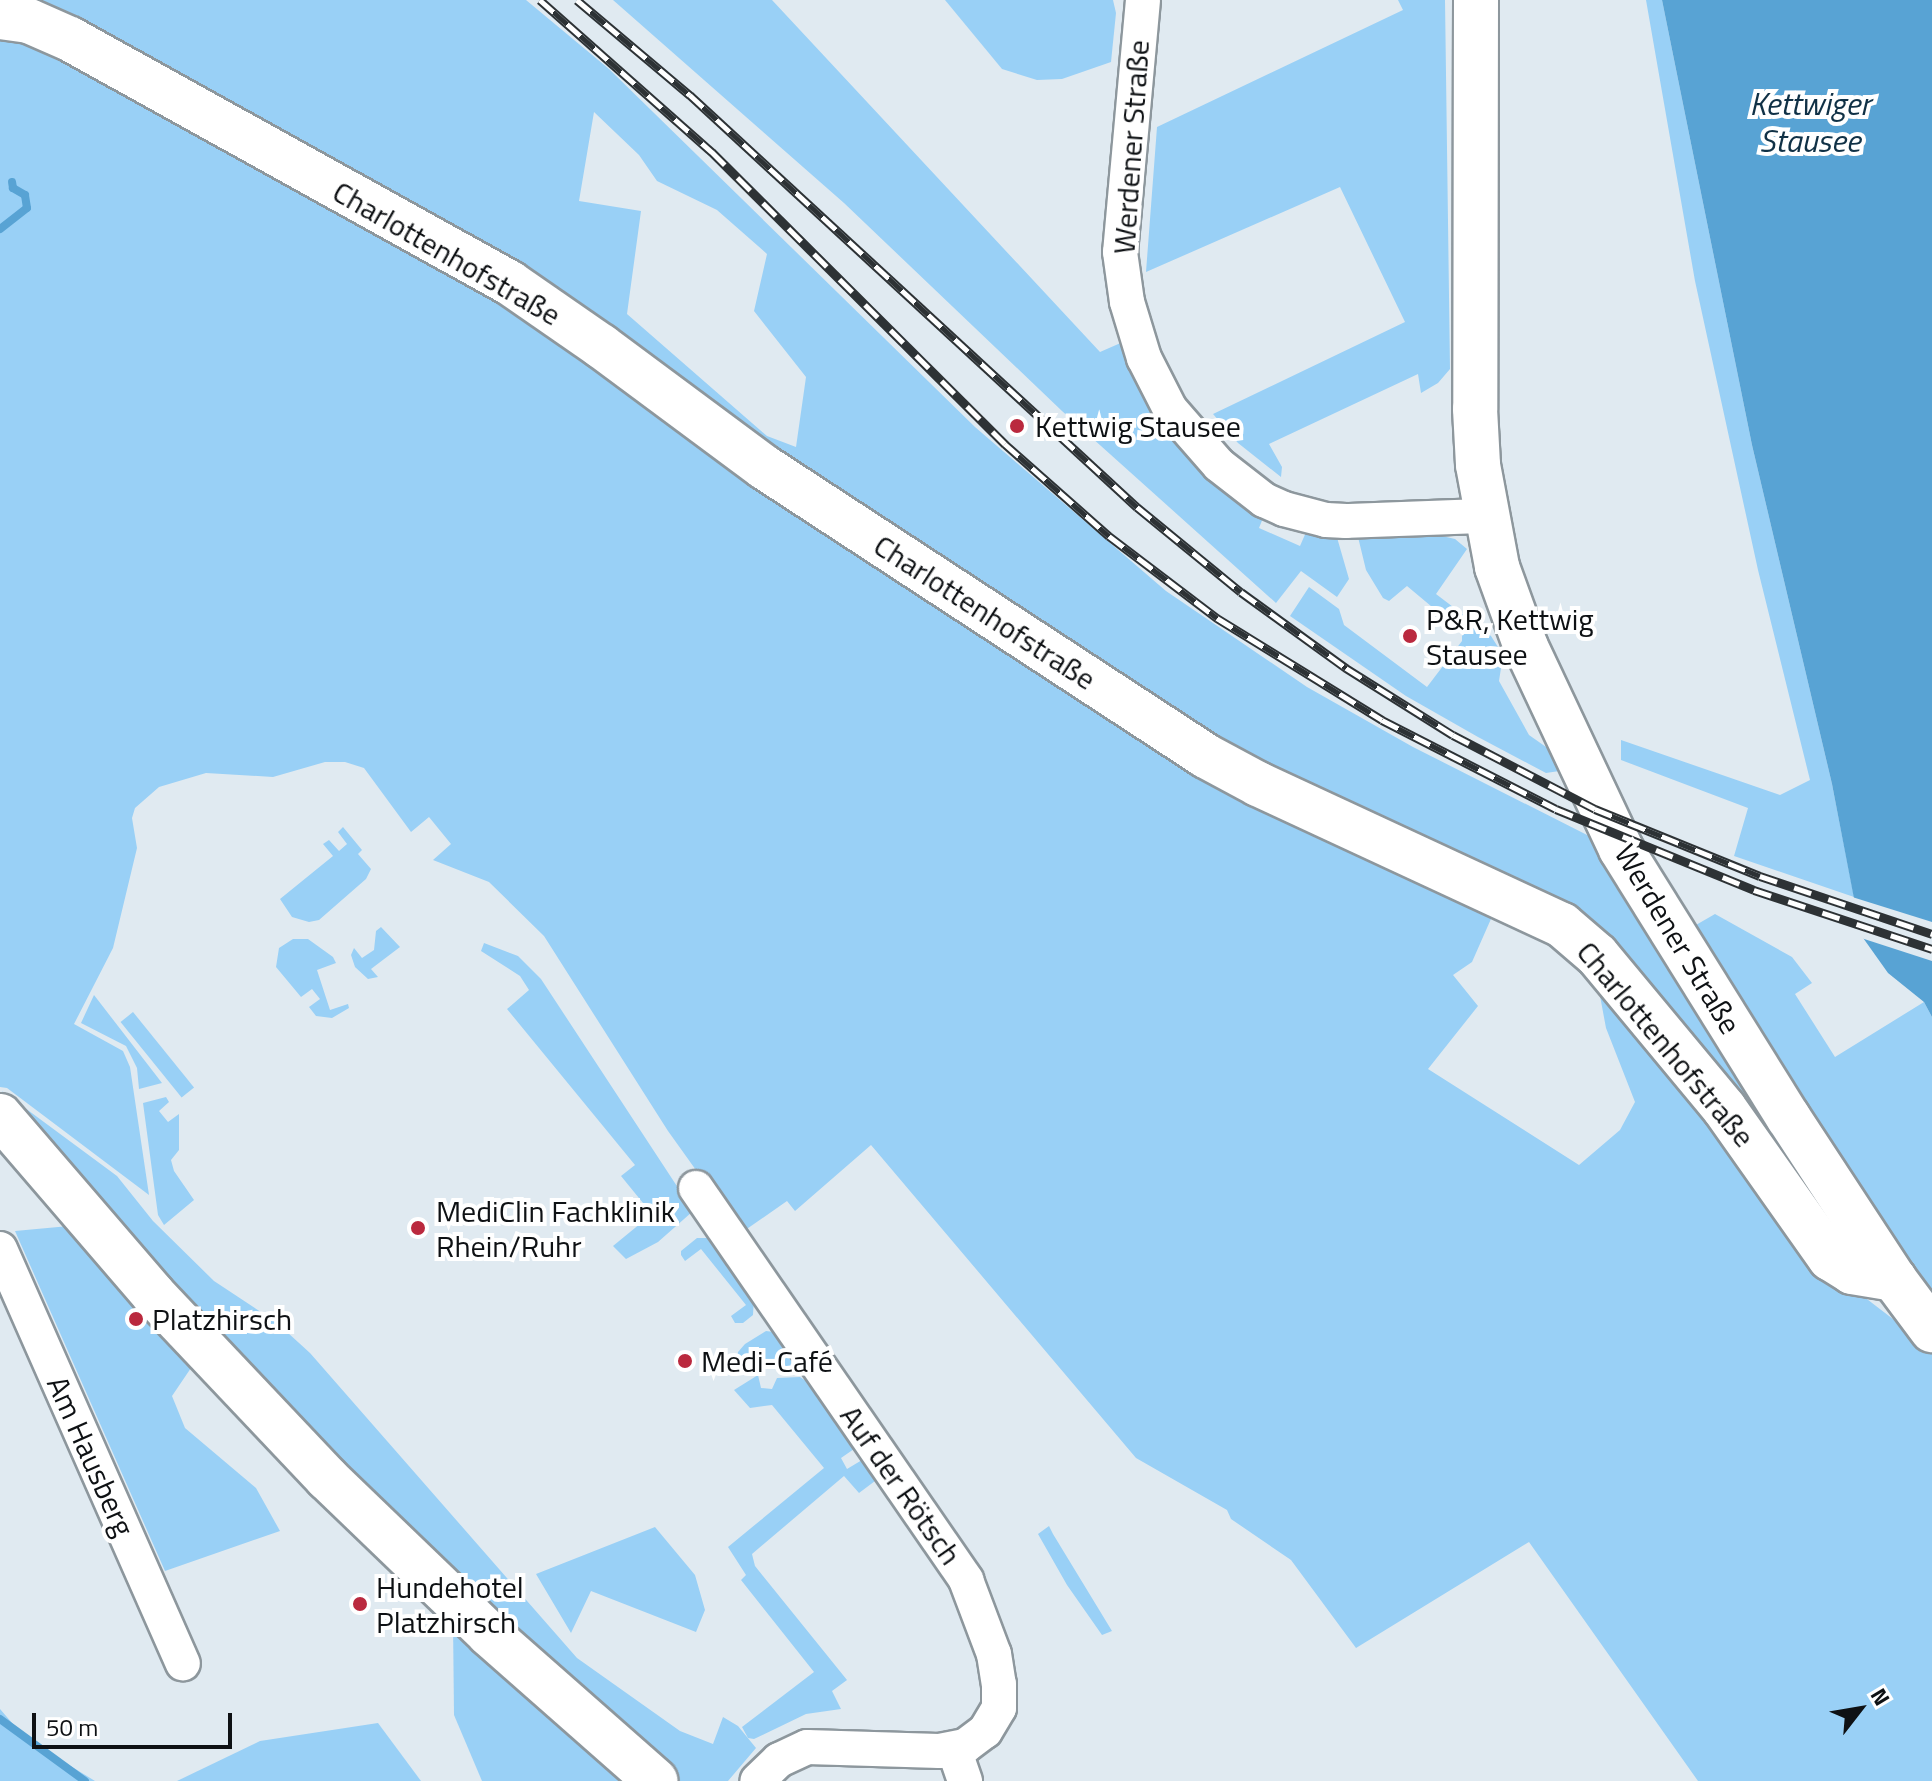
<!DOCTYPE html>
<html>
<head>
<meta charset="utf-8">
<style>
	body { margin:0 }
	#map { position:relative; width:1932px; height:1781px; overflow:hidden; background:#e0eaf1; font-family:"Titillium Web",sans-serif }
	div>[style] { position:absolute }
	.green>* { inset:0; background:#99d0f6; transform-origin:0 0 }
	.water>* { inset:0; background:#58a3d4 }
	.pier>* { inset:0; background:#e0eaf1 }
	.stream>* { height:8px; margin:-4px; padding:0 4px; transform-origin:4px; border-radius:4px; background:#58a3d4 }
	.roads { filter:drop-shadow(2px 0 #8d979d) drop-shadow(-2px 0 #8d979d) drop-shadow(0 2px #8d979d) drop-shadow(0 -2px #8d979d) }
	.minor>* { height:34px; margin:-17px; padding:0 17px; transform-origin:17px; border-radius:17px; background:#fff }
	.major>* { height:44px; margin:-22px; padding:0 22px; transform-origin:22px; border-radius:22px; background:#fff }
	.rail>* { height:9px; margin-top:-4.5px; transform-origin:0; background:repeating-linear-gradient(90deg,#fff 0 18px,#2d3235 0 36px); box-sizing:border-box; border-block:2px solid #2d3235 }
	.dots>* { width:22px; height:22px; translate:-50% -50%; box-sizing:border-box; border:4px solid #fff; border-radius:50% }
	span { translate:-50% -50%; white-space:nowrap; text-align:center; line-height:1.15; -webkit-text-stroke:8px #fff; paint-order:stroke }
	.street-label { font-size:30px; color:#0e1114 }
	.poi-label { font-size:30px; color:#0e1114 }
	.left { translate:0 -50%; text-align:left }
	.water-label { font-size:32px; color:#103146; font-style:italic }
	.north { position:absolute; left:1820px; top:1669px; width:80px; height:80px; -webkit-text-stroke:6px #fff; paint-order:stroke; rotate:59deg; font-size:22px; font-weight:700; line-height:32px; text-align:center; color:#0e1114 }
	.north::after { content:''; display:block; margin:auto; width:28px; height:36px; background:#0e1114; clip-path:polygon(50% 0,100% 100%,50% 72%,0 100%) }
	.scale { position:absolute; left:32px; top:1713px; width:200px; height:36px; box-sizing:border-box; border:4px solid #0e1114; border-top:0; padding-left:10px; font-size:24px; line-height:28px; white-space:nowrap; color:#0e1114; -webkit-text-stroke:6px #fff; paint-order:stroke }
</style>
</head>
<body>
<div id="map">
	<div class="green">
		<div style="clip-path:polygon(evenodd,0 0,526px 0,609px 69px,975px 427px,1166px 591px,1307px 687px,1413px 747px,1593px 838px,1842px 1230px,1587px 934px,1212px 750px,781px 466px,0 0,594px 112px,639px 155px,657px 181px,717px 210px,767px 254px,754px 311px,806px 377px,796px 447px,767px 436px,627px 314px,641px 211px,579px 201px,594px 112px)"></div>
		<div style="clip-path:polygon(613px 0,772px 0,1100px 352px,1132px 338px,1265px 513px,1259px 528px,1300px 546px,1307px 530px,1336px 534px,1349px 579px,1337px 597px,1301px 571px,1276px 603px,1062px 411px,844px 203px)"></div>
		<div style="clip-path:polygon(945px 0,1113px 0,1116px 13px,1111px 62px,1062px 79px,1037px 80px,1002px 69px)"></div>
		<div style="clip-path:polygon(1398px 0,1445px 0,1450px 369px,1438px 383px,1421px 393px,1418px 374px,1269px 444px,1282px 467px,1281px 477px,1238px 443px,1213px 414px,1405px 322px,1340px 187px,1146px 272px,1157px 127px,1403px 10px)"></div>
		<div style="clip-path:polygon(1646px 0,1662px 0,1752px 445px,1832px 784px,1854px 897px,1734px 856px,1748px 808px,1621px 760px,1621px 740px,1780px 795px,1810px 780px,1758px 570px,1695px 281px)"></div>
		<div style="clip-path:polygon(0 32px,12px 32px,412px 236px,1042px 662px,1498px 903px,1472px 962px,1453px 975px,1478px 1006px,1428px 1069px,1579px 1165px,1620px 1130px,1635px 1102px,1606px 1028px,1595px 969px,1833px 1273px,1932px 1349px,1932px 1781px,1698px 1781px,1529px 1542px,1356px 1648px,1291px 1560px,1231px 1519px,1227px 1510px,1136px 1458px,871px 1145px,795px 1211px,787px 1201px,741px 1233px,668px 1131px,544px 936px,489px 882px,433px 860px,451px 844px,429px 817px,411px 832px,364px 768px,345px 762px,325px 762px,273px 777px,206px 773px,159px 787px,135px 808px,132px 818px,137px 848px,113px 948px,74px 1024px,123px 1051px,130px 1067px,149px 1195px,7px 1088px,0 1087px)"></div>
		<div style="clip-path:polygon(1442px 536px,1455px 539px,1467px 549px,1436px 594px,1491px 636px,1503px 655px,1499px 681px,1529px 735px,1556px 754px,1566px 770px,1546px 773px,1478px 737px,1406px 696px,1290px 616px,1309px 587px,1339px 609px,1344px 625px,1427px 687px,1462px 641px,1462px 632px,1407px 586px,1389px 601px,1383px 598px,1366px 570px,1358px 537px)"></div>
		<div style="clip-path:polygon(343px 827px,362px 850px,358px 854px,371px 869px,366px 879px,319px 920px,309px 922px,292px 917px,280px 899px,333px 856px,323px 844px,329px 840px,339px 851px,347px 844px,338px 832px)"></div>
		<div style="clip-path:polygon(1715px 914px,1792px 957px,1812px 983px,1795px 994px,1835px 1057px,1924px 1002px,1932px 1017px,1932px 1305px,1689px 929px)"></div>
		<div style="clip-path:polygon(381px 927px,400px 947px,371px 969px,378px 977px,368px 979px,355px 967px,351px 955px,354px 948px,362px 958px,374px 950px,376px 931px)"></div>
		<div style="clip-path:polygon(293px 939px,308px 939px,333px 957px,336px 963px,317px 970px,330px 1010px,348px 1004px,349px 1008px,332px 1018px,316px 1016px,309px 1007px,320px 999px,312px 989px,301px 997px,276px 967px,279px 948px)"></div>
		<div style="clip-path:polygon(484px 943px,518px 956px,541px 979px,690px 1206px,692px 1212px,658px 1242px,626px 1259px,613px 1246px,652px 1214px,621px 1176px,635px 1165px,507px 1009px,529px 990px,520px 976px,481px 951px)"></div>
		<div style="clip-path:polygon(94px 995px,162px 1083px,139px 1089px,137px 1068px,126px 1046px,81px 1023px)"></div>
		<div style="left:133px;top:1012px;width:97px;height:16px;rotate:51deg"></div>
		<div style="clip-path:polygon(2px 1091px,117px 1176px,153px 1221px,214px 1281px,276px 1322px,310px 1353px,577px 1658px,680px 1731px,713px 1744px,723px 1717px,738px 1726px,756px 1748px,728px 1781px,680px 1781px,444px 1571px,52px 1157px)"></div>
		<div style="clip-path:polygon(166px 1097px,169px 1102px,159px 1111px,168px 1122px,179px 1114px,179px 1150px,171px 1160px,174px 1171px,194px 1200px,164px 1225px,158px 1215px,143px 1103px)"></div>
		<div style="clip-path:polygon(69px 1226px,193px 1365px,172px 1396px,185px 1428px,256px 1488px,280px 1531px,165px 1571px,15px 1231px)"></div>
		<div style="clip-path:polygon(697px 1238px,708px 1238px,715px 1243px,754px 1298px,753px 1315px,743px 1323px,735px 1323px,731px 1316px,746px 1305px,701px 1249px,685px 1261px,681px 1255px,681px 1251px)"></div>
		<div style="clip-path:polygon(766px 1331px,774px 1332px,784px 1341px,798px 1361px,796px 1365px,785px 1367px,737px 1359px,738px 1352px,745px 1344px)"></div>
		<div style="clip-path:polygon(758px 1375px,761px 1388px,772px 1389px,777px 1378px,800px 1377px,806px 1381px,854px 1449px,841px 1458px,847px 1469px,862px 1460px,875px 1481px,859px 1493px,844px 1476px,752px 1554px,755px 1566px,847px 1680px,832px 1691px,841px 1709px,806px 1714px,754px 1739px,748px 1738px,742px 1727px,814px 1672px,741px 1580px,746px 1575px,728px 1547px,824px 1468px,772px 1405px,750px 1408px,734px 1390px)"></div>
		<div style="clip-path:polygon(1049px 1526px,1053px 1534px,1112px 1631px,1102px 1635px,1067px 1585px,1038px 1534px)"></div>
		<div style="clip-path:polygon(655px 1527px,695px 1575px,705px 1610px,696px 1632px,591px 1591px,571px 1633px,536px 1574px)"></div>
		<div style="clip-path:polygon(453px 1622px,639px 1781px,482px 1781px,454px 1715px)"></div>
		<div style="clip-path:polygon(0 1709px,25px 1738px,95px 1781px,0 1781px)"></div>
		<div style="clip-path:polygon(378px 1723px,421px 1781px,177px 1781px,260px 1741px)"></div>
	</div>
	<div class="water">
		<div style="clip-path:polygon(1662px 0,1932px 0,1932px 1017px,1924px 1002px,1888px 973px,1861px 935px,1832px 784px,1752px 445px)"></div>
	</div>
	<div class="pier">
		<div style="clip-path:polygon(1849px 896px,1932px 922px,1932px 961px,1858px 937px)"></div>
	</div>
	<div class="stream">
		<div style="left:0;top:229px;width:34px;rotate:-38deg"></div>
		<div style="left:27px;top:208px;width:13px;rotate:-99deg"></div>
		<div style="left:25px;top:195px;width:14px;rotate:-150deg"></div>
		<div style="left:13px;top:188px;width:6px;rotate:-99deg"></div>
		<div style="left:0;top:1719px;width:105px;rotate:36.1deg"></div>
	</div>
	<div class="roads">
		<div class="minor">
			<div style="left:1143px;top:0;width:253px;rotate:95.2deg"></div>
			<div style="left:1120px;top:252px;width:50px;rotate:82deg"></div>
			<div style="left:1127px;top:302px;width:59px;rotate:73.1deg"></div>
			<div style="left:1144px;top:358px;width:57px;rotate:63deg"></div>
			<div style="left:1170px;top:409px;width:74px;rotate:48.8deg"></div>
			<div style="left:1219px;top:465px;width:57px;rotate:37.9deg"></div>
			<div style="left:1264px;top:500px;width:22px;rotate:24deg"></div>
			<div style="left:1284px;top:509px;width:43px;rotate:14.7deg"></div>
			<div style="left:1326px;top:520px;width:20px;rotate:3deg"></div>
			<div style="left:1346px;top:521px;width:139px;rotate:-2.1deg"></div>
			<div style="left:696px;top:1188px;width:476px;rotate:55.4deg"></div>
			<div style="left:966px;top:1580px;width:79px;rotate:69.3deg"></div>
			<div style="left:994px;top:1654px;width:30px;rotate:81deg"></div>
			<div style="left:999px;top:1684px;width:24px;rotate:90deg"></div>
			<div style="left:999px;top:1708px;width:27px;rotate:121deg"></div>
			<div style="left:985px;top:1731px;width:25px;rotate:143deg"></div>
			<div style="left:965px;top:1746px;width:26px;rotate:169deg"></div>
			<div style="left:939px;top:1751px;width:132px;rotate:-178.3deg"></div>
			<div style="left:807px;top:1747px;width:31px;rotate:155deg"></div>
			<div style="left:779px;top:1760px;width:30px;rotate:136deg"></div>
			<div style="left:0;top:1249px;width:453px;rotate:66.2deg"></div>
			<div style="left:954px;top:1749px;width:34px;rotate:71deg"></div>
		</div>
		<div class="major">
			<div style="left:1476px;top:0;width:409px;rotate:90.1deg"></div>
			<div style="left:1475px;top:409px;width:56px;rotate:86.9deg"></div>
			<div style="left:1478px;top:465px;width:104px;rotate:79.4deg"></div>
			<div style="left:1497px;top:567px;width:85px;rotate:70.1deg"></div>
			<div style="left:1526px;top:647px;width:223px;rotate:64.8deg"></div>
			<div style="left:1621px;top:849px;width:316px;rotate:58.1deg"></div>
			<div style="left:1788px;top:1117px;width:194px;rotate:56.8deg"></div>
			<div style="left:1894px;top:1279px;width:64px;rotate:53.3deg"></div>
			<div style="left:0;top:17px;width:29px;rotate:8deg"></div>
			<div style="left:29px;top:21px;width:45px;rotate:23.7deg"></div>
			<div style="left:70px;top:39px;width:503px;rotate:29.01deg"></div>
			<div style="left:510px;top:283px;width:111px;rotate:34.7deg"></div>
			<div style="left:601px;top:346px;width:203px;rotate:36.6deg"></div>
			<div style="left:764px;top:467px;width:528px;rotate:33.18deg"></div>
			<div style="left:1206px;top:756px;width:59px;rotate:28.3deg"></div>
			<div style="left:1258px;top:784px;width:335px;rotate:24.9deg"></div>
			<div style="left:1562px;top:925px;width:46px;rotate:40.6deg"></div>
			<div style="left:1597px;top:955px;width:199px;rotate:50.3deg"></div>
			<div style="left:1724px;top:1108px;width:184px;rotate:54.8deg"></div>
			<div style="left:1830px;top:1258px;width:26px;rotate:32deg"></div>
			<div style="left:1852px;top:1272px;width:43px;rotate:9.5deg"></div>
			<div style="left:0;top:1116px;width:236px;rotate:49.3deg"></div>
			<div style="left:154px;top:1295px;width:252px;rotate:46.6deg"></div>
			<div style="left:327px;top:1478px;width:225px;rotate:43.9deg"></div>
			<div style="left:489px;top:1634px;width:222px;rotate:41.4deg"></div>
		</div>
	</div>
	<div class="rail">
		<div style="left:540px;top:0;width:230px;rotate:41.5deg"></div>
		<div style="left:712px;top:152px;width:414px;rotate:44.9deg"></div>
		<div style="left:1005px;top:444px;width:139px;rotate:41.5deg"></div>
		<div style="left:1109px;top:536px;width:136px;rotate:37.2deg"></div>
		<div style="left:1217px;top:618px;width:194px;rotate:31.7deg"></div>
		<div style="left:1382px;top:720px;width:195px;rotate:27.1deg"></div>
		<div style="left:1556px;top:809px;width:214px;rotate:22.2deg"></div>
		<div style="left:1754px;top:890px;width:188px;rotate:18.3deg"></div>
		<div style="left:577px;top:0;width:148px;rotate:40.1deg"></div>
		<div style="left:690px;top:95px;width:608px;rotate:42.67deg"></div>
		<div style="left:1137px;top:507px;width:134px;rotate:39.3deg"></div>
		<div style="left:1241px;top:592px;width:130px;rotate:35.9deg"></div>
		<div style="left:1346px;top:668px;width:126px;rotate:32.1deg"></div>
		<div style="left:1453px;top:735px;width:160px;rotate:27.5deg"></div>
		<div style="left:1595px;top:809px;width:178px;rotate:22.1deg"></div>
		<div style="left:1760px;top:876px;width:182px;rotate:18.6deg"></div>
	</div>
	<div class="dots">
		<div style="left:1017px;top:426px;background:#ba293e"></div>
		<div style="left:1410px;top:636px;background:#ba293e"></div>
		<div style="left:418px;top:1228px;background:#ba293e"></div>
		<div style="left:136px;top:1319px;background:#ba293e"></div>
		<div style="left:685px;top:1361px;background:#ba293e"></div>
		<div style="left:360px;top:1604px;background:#ba293e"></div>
	</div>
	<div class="street-label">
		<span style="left:1131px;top:147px;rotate:-86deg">Werdener Straße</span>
		<span style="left:447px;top:253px;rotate:30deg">Charlottenhofstraße</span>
		<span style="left:985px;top:612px;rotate:33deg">Charlottenhofstraße</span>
		<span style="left:1678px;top:939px;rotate:59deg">Werdener Straße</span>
		<span style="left:1666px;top:1044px;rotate:50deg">Charlottenhofstraße</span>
		<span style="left:91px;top:1456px;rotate:66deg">Am Hausberg</span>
		<span style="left:901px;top:1485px;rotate:55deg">Auf der Rötsch</span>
	</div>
	<div class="poi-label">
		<span class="left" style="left:1035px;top:426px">Kettwig Stausee</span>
		<span class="left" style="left:1426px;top:636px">P&amp;R, Kettwig<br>Stausee</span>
		<span class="left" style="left:436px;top:1228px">MediClin Fachklinik<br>Rhein/Ruhr</span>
		<span class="left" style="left:152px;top:1319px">Platzhirsch</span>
		<span class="left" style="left:701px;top:1361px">Medi-Café</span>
		<span class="left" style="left:376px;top:1604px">Hundehotel<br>Platzhirsch</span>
	</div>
	<div class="water-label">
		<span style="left:1810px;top:122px">Kettwiger<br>Stausee</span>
	</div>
	<div class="north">N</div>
	<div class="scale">50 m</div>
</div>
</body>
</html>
